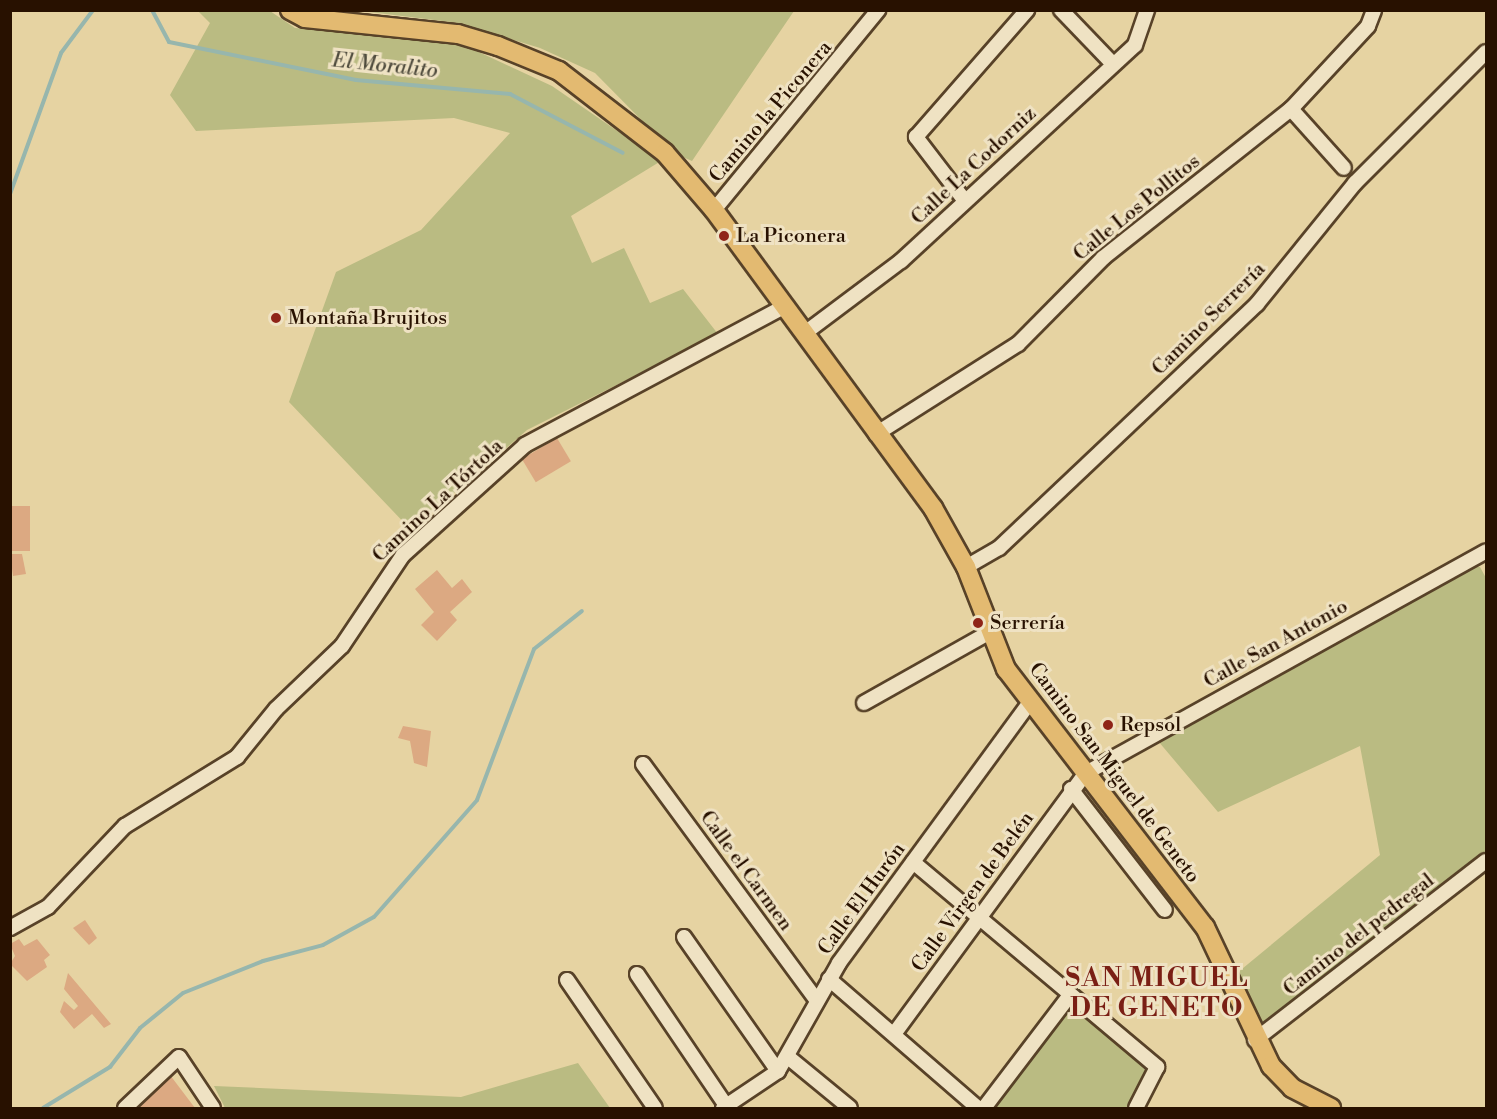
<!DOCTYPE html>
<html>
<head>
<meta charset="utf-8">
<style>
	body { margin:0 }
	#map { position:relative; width:1497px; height:1119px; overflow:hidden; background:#e6d3a2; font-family:"Libre Bodoni",serif }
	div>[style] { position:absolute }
	.green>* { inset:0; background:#babb82 }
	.stream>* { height:4px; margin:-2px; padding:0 2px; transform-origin:2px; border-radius:2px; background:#97b6ad }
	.building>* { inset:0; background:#dca982; transform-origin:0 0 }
	.roads { filter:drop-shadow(2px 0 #584228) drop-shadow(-2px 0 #584228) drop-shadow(0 2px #584228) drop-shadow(0 -2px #584228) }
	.minor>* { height:14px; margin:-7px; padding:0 7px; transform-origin:7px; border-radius:7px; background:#efe2c3 }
	.major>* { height:18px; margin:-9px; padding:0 9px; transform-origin:9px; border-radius:9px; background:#e3ba71 }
	.dots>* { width:16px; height:16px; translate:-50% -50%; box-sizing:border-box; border:3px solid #efe2c3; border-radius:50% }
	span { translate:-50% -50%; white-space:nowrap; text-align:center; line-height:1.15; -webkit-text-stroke:6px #efe2c3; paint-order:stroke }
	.street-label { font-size:20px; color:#281100 }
	.poi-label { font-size:20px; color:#281100 }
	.left { translate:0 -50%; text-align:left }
	.water-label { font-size:21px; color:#4f4b3d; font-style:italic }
	.district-label { font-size:26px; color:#7a1f14; font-weight:700; letter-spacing:1.5px }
	.frame { position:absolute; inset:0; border:12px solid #281100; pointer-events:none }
</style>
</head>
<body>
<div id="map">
	<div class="green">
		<div style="clip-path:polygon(354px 10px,794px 11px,692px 161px,674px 153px,595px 73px,540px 48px,458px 23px)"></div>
		<div style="clip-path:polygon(198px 11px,270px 11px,295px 28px,453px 40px,552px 86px,661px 161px,571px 216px,592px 263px,624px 248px,650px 303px,683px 289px,718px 334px,527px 430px,411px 530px,289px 402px,336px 272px,421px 230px,510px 133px,454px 118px,196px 131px,170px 95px,210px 23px)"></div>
		<div style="clip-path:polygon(1464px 564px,1480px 567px,1486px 578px,1486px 862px,1258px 1045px,1231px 978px,1380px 855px,1360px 746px,1218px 812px,1153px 735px)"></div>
		<div style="clip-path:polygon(1070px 995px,1157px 1067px,1136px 1108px,984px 1108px)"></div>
		<div style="clip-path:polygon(578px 1063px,610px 1108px,225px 1108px,214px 1086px,461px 1097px)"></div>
	</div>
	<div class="stream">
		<div style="left:152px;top:10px;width:36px;rotate:62deg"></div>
		<div style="left:169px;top:42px;width:191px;rotate:11.5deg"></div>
		<div style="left:356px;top:80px;width:155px;rotate:5.2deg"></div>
		<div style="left:510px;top:94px;width:127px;rotate:27.6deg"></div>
		<div style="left:10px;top:194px;width:150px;rotate:-70.1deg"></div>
		<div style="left:61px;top:53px;width:54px;rotate:-53.3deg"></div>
		<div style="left:43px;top:1108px;width:79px;rotate:-31.5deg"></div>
		<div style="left:110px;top:1067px;width:49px;rotate:-52.4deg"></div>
		<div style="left:140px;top:1028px;width:55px;rotate:-39.1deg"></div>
		<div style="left:183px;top:993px;width:86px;rotate:-21.8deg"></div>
		<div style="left:263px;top:961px;width:62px;rotate:-14.9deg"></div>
		<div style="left:323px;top:945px;width:58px;rotate:-28.8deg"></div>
		<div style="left:374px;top:917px;width:156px;rotate:-48.6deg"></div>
		<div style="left:477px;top:800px;width:161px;rotate:-69.3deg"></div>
		<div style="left:534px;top:649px;width:61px;rotate:-38.4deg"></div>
	</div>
	<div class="building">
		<div style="left:557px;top:438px;width:27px;height:41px;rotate:59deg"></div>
		<div style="left:10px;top:506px;width:20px;height:45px"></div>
		<div style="clip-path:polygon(10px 554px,22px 554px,26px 574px,13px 576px)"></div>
		<div style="clip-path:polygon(437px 570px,452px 588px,462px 579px,472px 592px,450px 612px,457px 620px,437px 641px,421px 625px,434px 612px,415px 589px)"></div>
		<div style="clip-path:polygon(403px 726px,431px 731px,427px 767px,414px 763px,410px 741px,398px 738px)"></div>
		<div style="clip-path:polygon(85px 920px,97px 938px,89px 945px,73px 928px)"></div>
		<div style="clip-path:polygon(19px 939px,24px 946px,37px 939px,50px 955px,44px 960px,47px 967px,27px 981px,10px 964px,15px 956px,10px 944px)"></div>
		<div style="clip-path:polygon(68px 973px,111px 1024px,104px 1028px,92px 1014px,74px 1029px,60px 1012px,64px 1001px,74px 1010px,78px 1006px,64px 989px)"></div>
		<div style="clip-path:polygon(170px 1075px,195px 1108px,134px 1108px,144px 1101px)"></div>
	</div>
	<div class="roads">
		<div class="minor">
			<div style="left:1061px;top:10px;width:74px;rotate:46.1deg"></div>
			<div style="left:1291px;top:109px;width:79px;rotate:48.1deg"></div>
			<div style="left:965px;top:201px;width:81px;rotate:-127.4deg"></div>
			<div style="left:916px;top:137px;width:169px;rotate:-48.8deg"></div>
			<div style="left:714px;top:210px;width:259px;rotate:-50.6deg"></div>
			<div style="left:805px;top:333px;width:120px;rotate:-36.9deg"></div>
			<div style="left:901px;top:261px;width:318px;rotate:-42.7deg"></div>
			<div style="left:1135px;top:45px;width:37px;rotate:-71deg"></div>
			<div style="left:876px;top:434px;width:168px;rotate:-32.4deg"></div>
			<div style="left:1018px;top:344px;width:121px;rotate:-45.3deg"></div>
			<div style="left:1103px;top:258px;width:240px;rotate:-38.4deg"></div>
			<div style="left:1291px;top:109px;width:113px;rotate:-47.1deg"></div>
			<div style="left:1368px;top:26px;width:17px;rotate:-69deg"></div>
			<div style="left:966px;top:567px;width:38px;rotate:-30deg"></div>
			<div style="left:999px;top:548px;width:355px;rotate:-43.4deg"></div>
			<div style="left:1257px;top:304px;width:156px;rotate:-51deg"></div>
			<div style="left:1355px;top:183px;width:185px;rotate:-45deg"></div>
			<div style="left:864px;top:703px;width:145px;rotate:-29.4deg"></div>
			<div style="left:643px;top:764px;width:294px;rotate:53.7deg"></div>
			<div style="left:1071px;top:789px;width:153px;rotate:52.2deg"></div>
			<div style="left:913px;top:862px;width:319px;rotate:40deg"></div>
			<div style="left:1157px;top:1067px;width:46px;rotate:117.1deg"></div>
			<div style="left:10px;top:928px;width:43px;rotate:-28.9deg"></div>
			<div style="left:48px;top:907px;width:112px;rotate:-46.5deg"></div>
			<div style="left:125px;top:826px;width:132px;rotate:-31.6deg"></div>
			<div style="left:237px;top:757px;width:62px;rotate:-50.9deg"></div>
			<div style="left:276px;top:709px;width:91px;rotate:-43.7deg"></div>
			<div style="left:342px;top:646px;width:110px;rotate:-56.2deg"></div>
			<div style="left:403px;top:555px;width:164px;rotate:-42deg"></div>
			<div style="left:525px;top:445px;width:295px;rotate:-28.1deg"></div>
			<div style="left:684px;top:937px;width:164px;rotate:55deg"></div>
			<div style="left:637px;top:974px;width:161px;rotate:55.9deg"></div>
			<div style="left:829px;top:979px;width:197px;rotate:40.9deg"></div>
			<div style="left:567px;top:980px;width:155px;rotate:55.5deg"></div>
			<div style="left:894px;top:1034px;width:324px;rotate:-53.7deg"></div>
			<div style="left:1086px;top:773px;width:457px;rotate:-29deg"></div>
			<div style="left:1255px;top:1040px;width:292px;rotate:-37.8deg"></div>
			<div style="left:788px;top:1057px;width:80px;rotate:39.4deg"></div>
			<div style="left:125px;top:1108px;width:74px;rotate:-43.4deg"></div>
			<div style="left:179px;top:1057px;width:61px;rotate:56.3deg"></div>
			<div style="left:723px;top:1108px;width:66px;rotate:-33.9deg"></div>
			<div style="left:778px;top:1071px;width:124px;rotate:-60.5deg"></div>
			<div style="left:839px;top:963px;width:322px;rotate:-53.8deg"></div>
			<div style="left:984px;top:1108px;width:142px;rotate:-52.7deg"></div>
		</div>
		<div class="major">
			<div style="left:290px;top:10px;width:17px;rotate:28deg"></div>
			<div style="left:305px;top:18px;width:154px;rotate:6deg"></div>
			<div style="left:458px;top:34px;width:42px;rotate:16.7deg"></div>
			<div style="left:498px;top:46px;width:66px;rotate:22.3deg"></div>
			<div style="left:559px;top:71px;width:134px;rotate:37.7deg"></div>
			<div style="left:665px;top:153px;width:75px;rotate:49.3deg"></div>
			<div style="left:714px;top:210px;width:370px;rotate:53.7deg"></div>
			<div style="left:933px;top:508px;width:68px;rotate:60.8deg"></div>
			<div style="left:966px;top:567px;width:110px;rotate:68.6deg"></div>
			<div style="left:1006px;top:669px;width:326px;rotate:52.4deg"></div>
			<div style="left:1205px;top:927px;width:154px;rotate:64.6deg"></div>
			<div style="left:1271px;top:1066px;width:30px;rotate:46deg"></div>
			<div style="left:1292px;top:1088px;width:44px;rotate:27.1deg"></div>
		</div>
	</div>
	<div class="dots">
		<div style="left:724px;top:236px;background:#8f2418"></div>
		<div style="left:276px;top:318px;background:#8f2418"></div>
		<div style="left:978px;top:623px;background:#8f2418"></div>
		<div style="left:1108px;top:725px;background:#8f2418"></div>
	</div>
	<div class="street-label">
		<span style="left:771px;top:112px;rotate:-50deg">Camino la Piconera</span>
		<span style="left:974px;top:166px;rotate:-43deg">Calle La Codorniz</span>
		<span style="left:1137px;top:208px;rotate:-39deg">Calle Los Pollitos</span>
		<span style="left:1209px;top:319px;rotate:-45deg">Camino Serrería</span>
		<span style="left:438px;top:501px;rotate:-43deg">Camino La Tórtola</span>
		<span style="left:1276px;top:644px;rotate:-29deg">Calle San Antonio</span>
		<span style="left:1114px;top:773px;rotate:53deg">Camino San Miguel de Geneto</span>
		<span style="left:746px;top:871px;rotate:54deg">Calle el Carmen</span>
		<span style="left:973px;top:892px;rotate:-54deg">Calle Virgen de Belén</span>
		<span style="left:862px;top:899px;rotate:-54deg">Calle El Hurón</span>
		<span style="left:1359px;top:935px;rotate:-38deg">Camino del pedregal</span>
	</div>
	<div class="poi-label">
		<span class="left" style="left:736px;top:236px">La Piconera</span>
		<span class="left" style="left:288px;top:318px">Montaña Brujitos</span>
		<span class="left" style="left:990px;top:623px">Serrería</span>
		<span class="left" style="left:1120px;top:725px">Repsol</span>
	</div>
	<div class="water-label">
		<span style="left:385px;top:66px;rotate:6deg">El Moralito</span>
	</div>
	<div class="district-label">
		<span style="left:1157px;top:994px">SAN MIGUEL<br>DE GENETO</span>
	</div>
	<div class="frame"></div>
</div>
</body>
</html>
